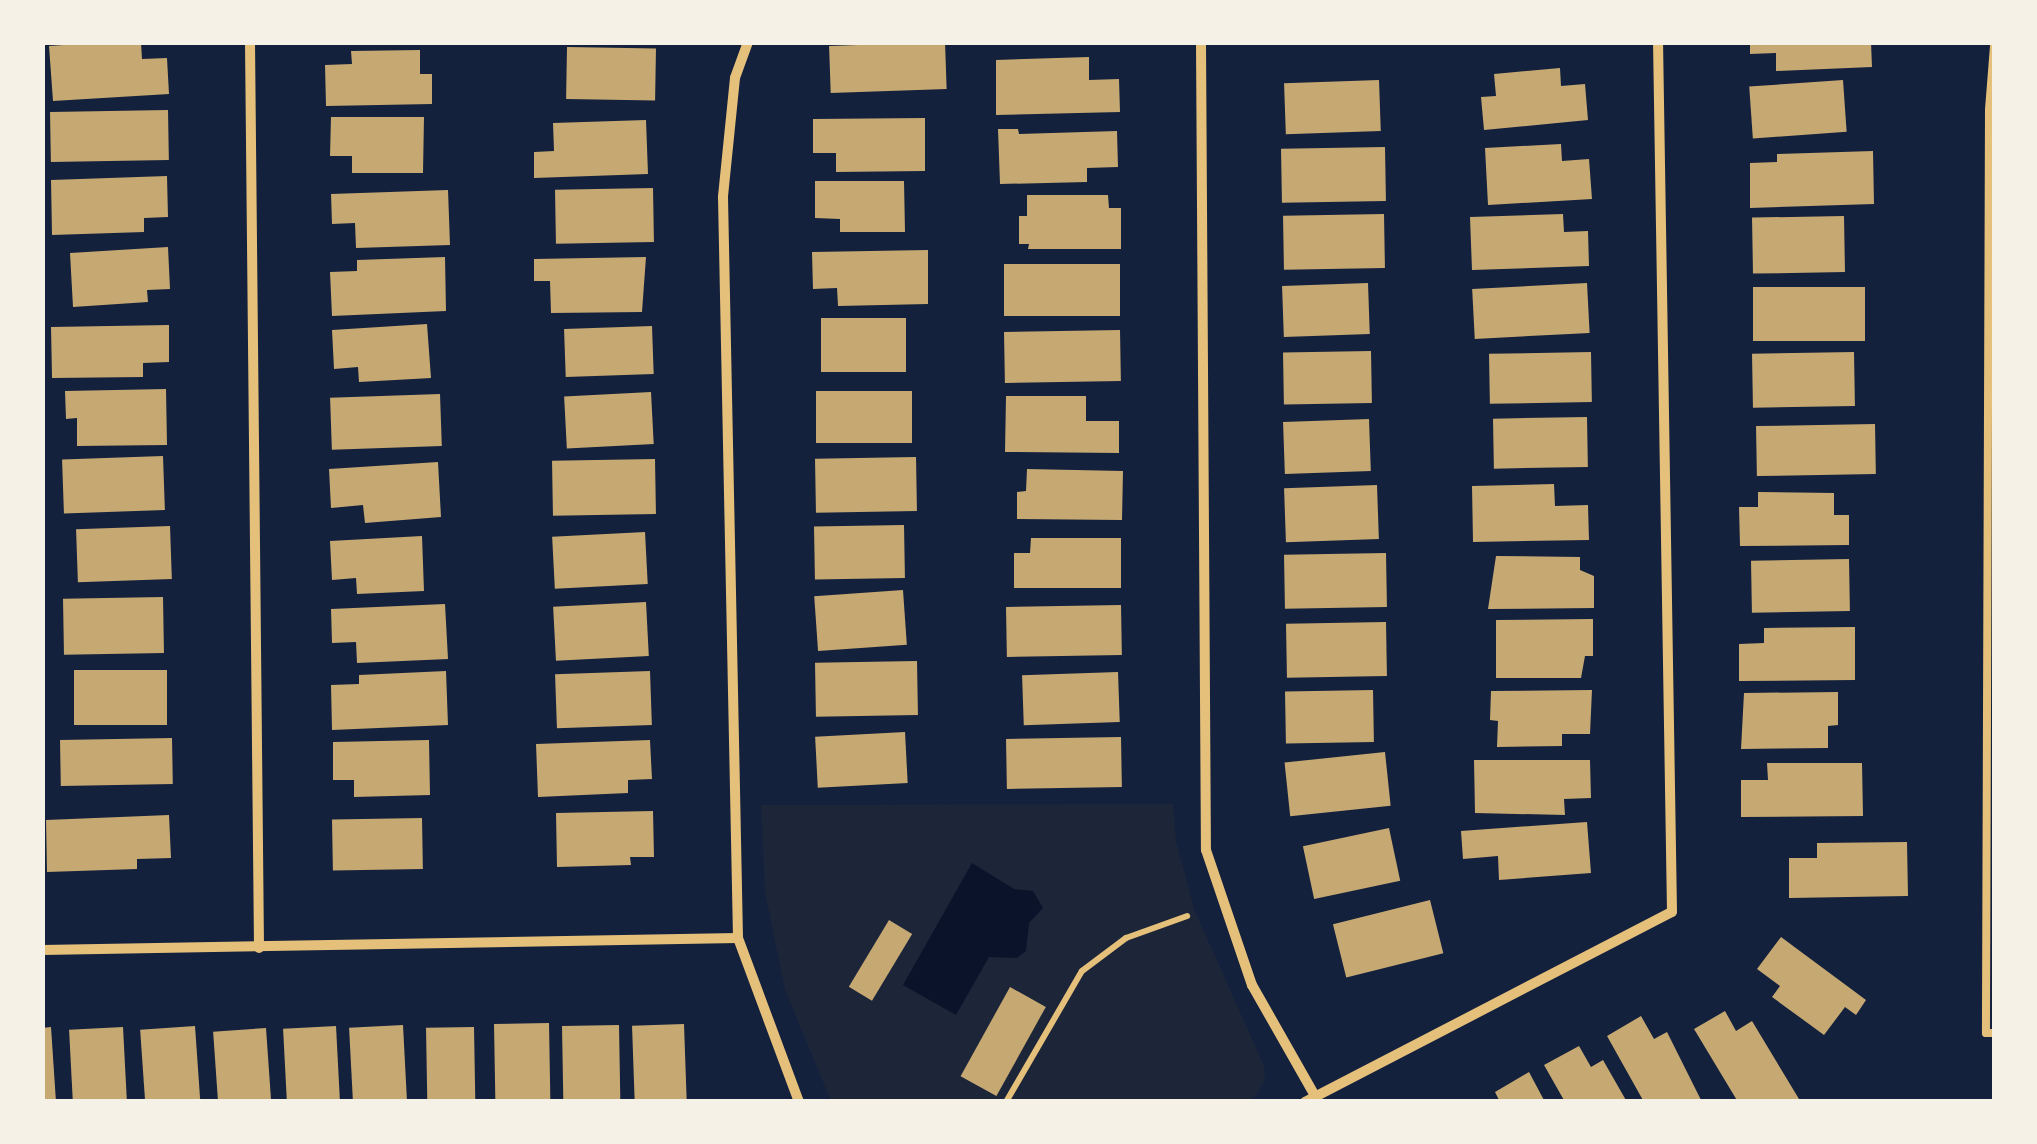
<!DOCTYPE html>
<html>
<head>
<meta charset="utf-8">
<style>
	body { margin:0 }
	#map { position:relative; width:2037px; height:1144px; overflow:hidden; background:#14213d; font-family:"Space Grotesk",sans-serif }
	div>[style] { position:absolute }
	.green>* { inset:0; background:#1d2539 }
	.water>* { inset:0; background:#0b132b }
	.building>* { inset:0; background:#c6a872; transform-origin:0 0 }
	.path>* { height:6px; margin:-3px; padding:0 3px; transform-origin:3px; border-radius:3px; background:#e5c07b }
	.service>* { height:8px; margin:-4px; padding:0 4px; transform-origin:4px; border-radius:4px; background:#e5c07b }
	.minor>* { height:10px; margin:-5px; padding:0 5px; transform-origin:5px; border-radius:5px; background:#e5c07b }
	span { translate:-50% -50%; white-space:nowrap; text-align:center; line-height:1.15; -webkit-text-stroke:9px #f6f1e7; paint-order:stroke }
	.frame { position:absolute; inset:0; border:45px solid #f6f1e7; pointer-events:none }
</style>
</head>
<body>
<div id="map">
	<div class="green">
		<div style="clip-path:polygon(1173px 804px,1176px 841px,1194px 909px,1264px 1066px,1265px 1079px,1256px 1096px,1245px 1102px,831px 1101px,785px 990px,765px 892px,761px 805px)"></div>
	</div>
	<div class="water">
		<div style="clip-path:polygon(972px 863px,1014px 889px,1033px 891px,1043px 908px,1029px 923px,1026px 951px,1017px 958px,989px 957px,956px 1015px,903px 985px)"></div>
	</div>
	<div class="building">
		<div style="clip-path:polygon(107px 42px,141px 42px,142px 59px,167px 58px,169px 94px,53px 101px,49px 46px)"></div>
		<div style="left:945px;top:42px;width:47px;height:116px;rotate:88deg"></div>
		<div style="clip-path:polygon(1750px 42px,1871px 42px,1872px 67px,1776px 71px,1776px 53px,1750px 54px)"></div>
		<div style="left:567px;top:47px;width:89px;height:52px;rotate:1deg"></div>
		<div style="clip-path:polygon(420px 50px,420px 74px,432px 74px,432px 104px,326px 106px,325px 65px,352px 64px,351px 51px)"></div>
		<div style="clip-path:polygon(1089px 57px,1089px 80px,1119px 79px,1120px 112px,996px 115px,996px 60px)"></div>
		<div style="clip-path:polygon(1560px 68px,1561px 86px,1585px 84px,1588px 120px,1484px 130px,1481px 97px,1496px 96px,1494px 74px)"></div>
		<div style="left:1379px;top:80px;width:51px;height:95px;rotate:88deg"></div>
		<div style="left:1843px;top:80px;width:52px;height:94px;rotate:86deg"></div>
		<div style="left:168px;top:110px;width:50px;height:118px;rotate:89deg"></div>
		<div style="clip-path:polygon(331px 117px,424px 117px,423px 173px,352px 173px,352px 156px,330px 156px)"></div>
		<div style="clip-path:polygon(925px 118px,925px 171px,836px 172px,836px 153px,813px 153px,813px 119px)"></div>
		<div style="clip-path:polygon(646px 120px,648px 174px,534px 178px,534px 152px,554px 151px,553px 123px)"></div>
		<div style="clip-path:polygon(998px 129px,1018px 129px,1019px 134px,1117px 131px,1118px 167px,1087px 168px,1087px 182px,1000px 184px)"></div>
		<div style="clip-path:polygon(1561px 144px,1562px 161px,1589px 159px,1592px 199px,1488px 205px,1485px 148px)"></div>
		<div style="left:1385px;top:147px;width:54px;height:104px;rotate:89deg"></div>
		<div style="clip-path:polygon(1873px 151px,1874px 204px,1750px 208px,1750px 163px,1777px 162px,1777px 154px)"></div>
		<div style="clip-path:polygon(167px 176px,168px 217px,144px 218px,144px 232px,52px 235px,51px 180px)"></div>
		<div style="clip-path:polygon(815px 181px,904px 181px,905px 232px,840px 232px,840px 219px,815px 218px)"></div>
		<div style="left:653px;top:188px;width:54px;height:98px;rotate:89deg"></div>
		<div style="clip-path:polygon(448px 190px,450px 245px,356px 248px,355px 223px,332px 224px,331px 194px)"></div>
		<div style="clip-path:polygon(1027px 195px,1108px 195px,1109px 208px,1121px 208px,1121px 249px,1028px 249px,1029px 244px,1019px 244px,1019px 216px,1027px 216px)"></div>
		<div style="left:1384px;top:214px;width:54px;height:101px;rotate:89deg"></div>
		<div style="clip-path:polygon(1563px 214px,1564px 232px,1588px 231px,1589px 266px,1472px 270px,1470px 217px)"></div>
		<div style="left:1844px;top:216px;width:56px;height:92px;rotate:89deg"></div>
		<div style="clip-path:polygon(168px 247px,170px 289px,147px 290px,148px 302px,73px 307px,70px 253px)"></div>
		<div style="clip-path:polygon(928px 250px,928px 304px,838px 306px,837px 288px,813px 289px,812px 252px)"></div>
		<div style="clip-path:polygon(445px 257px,446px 311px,332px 316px,330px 272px,357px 271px,357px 260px)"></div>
		<div style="clip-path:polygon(646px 257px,642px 312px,551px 313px,550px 281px,534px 281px,534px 259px)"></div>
		<div style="left:1120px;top:264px;width:52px;height:116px;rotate:90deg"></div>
		<div style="left:1368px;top:283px;width:51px;height:86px;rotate:88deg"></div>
		<div style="left:1587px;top:283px;width:50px;height:115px;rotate:87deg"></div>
		<div style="left:1865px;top:287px;width:54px;height:112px;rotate:90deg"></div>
		<div style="left:821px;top:318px;width:85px;height:54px"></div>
		<div style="clip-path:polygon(427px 324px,431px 378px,359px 382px,358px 367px,334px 369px,332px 330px)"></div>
		<div style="clip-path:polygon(169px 325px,169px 362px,143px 363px,143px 377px,52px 378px,51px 327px)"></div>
		<div style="left:652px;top:326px;width:48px;height:88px;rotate:88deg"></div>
		<div style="left:1120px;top:330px;width:51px;height:116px;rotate:89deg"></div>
		<div style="left:1371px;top:351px;width:52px;height:88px;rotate:89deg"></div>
		<div style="left:1591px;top:352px;width:50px;height:102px;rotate:89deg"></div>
		<div style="left:1854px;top:352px;width:54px;height:102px;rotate:89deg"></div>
		<div style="clip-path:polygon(166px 389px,167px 445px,77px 446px,77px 418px,66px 419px,65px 391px)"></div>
		<div style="left:912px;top:391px;width:52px;height:96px;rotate:90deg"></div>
		<div style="left:651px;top:392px;width:52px;height:87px;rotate:87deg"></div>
		<div style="left:440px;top:394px;width:52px;height:110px;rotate:88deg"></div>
		<div style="clip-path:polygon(1006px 396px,1086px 396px,1086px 421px,1119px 421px,1119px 453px,1005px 452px)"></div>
		<div style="left:1587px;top:417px;width:50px;height:94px;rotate:89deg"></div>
		<div style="left:1369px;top:419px;width:52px;height:86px;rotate:88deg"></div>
		<div style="left:1875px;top:424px;width:50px;height:119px;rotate:89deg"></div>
		<div style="left:163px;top:456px;width:54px;height:101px;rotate:88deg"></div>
		<div style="left:916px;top:457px;width:54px;height:101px;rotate:89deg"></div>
		<div style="left:655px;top:459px;width:55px;height:103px;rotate:89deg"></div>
		<div style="clip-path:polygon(438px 462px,441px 517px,365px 523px,363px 505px,331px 508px,329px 469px)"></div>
		<div style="clip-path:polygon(1027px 469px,1123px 471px,1122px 520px,1017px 519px,1017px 492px,1026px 491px)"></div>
		<div style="clip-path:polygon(1554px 484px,1555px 506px,1588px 505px,1589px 540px,1473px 542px,1472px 486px)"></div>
		<div style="left:1377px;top:485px;width:54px;height:93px;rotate:88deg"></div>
		<div style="clip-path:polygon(1758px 492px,1834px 493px,1834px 515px,1849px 515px,1849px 545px,1740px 546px,1739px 507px,1758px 507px)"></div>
		<div style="left:904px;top:525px;width:53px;height:90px;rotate:89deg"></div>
		<div style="left:170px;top:526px;width:53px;height:94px;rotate:88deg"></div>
		<div style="left:645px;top:532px;width:52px;height:93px;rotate:87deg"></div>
		<div style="clip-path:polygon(422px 536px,424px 591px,357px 594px,356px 578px,332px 580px,330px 541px)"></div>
		<div style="clip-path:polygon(1031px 538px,1121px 538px,1121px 588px,1014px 588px,1014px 553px,1030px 553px)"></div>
		<div style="left:1386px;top:553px;width:54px;height:102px;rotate:89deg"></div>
		<div style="clip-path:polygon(1496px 556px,1580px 557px,1580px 570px,1594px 576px,1594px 608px,1488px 609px)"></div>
		<div style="left:1849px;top:559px;width:52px;height:98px;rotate:89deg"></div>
		<div style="left:903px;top:590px;width:55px;height:89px;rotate:86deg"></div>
		<div style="left:163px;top:597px;width:56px;height:100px;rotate:89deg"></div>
		<div style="left:646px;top:602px;width:54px;height:93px;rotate:87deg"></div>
		<div style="clip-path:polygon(445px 604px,448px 659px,357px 663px,356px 642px,332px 643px,331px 609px)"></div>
		<div style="left:1121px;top:605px;width:50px;height:115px;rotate:89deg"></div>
		<div style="clip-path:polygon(1593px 619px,1593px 656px,1585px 656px,1581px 678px,1496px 678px,1496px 620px)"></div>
		<div style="left:1386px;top:622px;width:54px;height:100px;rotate:89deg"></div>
		<div style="clip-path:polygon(1855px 627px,1855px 680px,1739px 681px,1739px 644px,1764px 643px,1764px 628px)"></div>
		<div style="left:917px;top:661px;width:54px;height:102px;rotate:89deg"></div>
		<div style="left:74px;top:670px;width:93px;height:55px"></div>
		<div style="clip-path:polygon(446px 671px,448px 725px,332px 730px,331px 685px,359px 684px,359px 675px)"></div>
		<div style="left:650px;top:671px;width:54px;height:95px;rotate:88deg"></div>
		<div style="left:1118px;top:672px;width:50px;height:96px;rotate:88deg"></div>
		<div style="left:1373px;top:690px;width:52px;height:88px;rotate:89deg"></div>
		<div style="clip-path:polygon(1592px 690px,1590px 734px,1562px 734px,1562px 746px,1497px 747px,1498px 721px,1490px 720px,1491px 691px)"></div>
		<div style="clip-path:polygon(1838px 692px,1838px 725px,1828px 726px,1828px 748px,1741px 749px,1744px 693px)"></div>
		<div style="left:905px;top:732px;width:51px;height:90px;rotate:87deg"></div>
		<div style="left:1121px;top:737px;width:50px;height:115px;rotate:89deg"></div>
		<div style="left:172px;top:738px;width:46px;height:112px;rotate:89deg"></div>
		<div style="clip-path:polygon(429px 740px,430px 795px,354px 797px,354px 780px,333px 780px,333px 742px)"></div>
		<div style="clip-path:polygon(650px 740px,652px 779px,628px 780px,628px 793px,538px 797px,536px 744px)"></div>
		<div style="left:1385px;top:752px;width:54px;height:101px;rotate:84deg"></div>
		<div style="clip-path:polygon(1474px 760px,1590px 760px,1591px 798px,1564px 799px,1565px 815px,1475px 813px)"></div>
		<div style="clip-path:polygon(1767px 763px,1862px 763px,1863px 816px,1741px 817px,1741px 780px,1768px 780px)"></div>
		<div style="clip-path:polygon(653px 811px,654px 857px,630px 857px,631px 865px,557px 867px,556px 813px)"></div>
		<div style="clip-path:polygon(169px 815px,171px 858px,137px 859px,137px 869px,47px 872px,46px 820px)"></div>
		<div style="left:422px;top:818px;width:51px;height:90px;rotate:89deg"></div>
		<div style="clip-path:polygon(1587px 822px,1591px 873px,1499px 880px,1498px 856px,1463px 859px,1461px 831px)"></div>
		<div style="left:1389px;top:828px;width:54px;height:88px;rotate:78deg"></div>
		<div style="clip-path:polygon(1907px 842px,1908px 896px,1789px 898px,1789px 858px,1817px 858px,1817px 843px)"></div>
		<div style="left:1430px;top:900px;width:55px;height:100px;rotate:76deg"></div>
		<div style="left:889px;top:920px;width:27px;height:78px;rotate:31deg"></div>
		<div style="clip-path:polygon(1781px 937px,1866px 1000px,1856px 1015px,1845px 1007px,1824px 1035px,1772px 997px,1780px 986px,1757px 969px)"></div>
		<div style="left:1010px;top:987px;width:41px;height:102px;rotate:29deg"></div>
		<div style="clip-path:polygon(1725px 1011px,1736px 1031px,1752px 1021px,1799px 1099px,1738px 1102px,1694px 1029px)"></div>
		<div style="clip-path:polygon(1641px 1016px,1654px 1039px,1667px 1032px,1702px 1102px,1644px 1102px,1607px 1036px)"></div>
		<div style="left:549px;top:1023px;width:79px;height:55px;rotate:89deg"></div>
		<div style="left:684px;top:1024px;width:78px;height:52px;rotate:88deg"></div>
		<div style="left:403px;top:1025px;width:77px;height:54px;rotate:87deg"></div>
		<div style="left:619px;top:1025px;width:77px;height:57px;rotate:89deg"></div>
		<div style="left:195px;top:1026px;width:76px;height:55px;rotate:86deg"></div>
		<div style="left:336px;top:1026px;width:76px;height:53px;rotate:87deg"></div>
		<div style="clip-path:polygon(51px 1027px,56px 1102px,42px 1102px,42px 1028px)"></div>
		<div style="left:123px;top:1027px;width:75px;height:54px;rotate:87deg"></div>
		<div style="left:474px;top:1027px;width:75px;height:48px;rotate:89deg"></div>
		<div style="left:266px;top:1028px;width:74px;height:53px;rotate:86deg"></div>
		<div style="clip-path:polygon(1579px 1046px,1591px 1067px,1603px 1060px,1627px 1102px,1565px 1102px,1544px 1065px)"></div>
		<div style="clip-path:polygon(1529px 1072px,1545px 1102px,1500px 1102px,1495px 1092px)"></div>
	</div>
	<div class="path">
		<div style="left:1006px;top:1102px;width:151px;rotate:-59.9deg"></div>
		<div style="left:1082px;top:971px;width:55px;rotate:-36.9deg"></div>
		<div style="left:1126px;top:938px;width:65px;rotate:-19.8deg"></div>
	</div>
	<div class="service">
		<div style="left:1994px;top:46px;width:64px;rotate:94.5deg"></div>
		<div style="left:1989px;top:110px;width:923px;rotate:90.19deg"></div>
		<div style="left:1986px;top:1033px;width:8px"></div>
	</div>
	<div class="minor">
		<div style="left:250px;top:42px;width:906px;rotate:89.43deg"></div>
		<div style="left:748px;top:42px;width:38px;rotate:110deg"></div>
		<div style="left:735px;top:78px;width:120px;rotate:95.8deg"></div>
		<div style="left:723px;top:197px;width:741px;rotate:88.84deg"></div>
		<div style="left:738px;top:938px;width:175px;rotate:69.6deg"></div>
		<div style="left:1201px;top:42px;width:808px;rotate:89.65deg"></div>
		<div style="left:1206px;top:850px;width:143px;rotate:71.2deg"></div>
		<div style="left:1252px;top:985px;width:133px;rotate:60.4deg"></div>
		<div style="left:42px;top:950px;width:696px;rotate:-0.99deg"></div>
		<div style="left:1305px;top:1102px;width:413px;rotate:-27.4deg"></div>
		<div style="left:1672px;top:912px;width:870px;rotate:-90.92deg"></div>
	</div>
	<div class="frame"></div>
</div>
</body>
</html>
